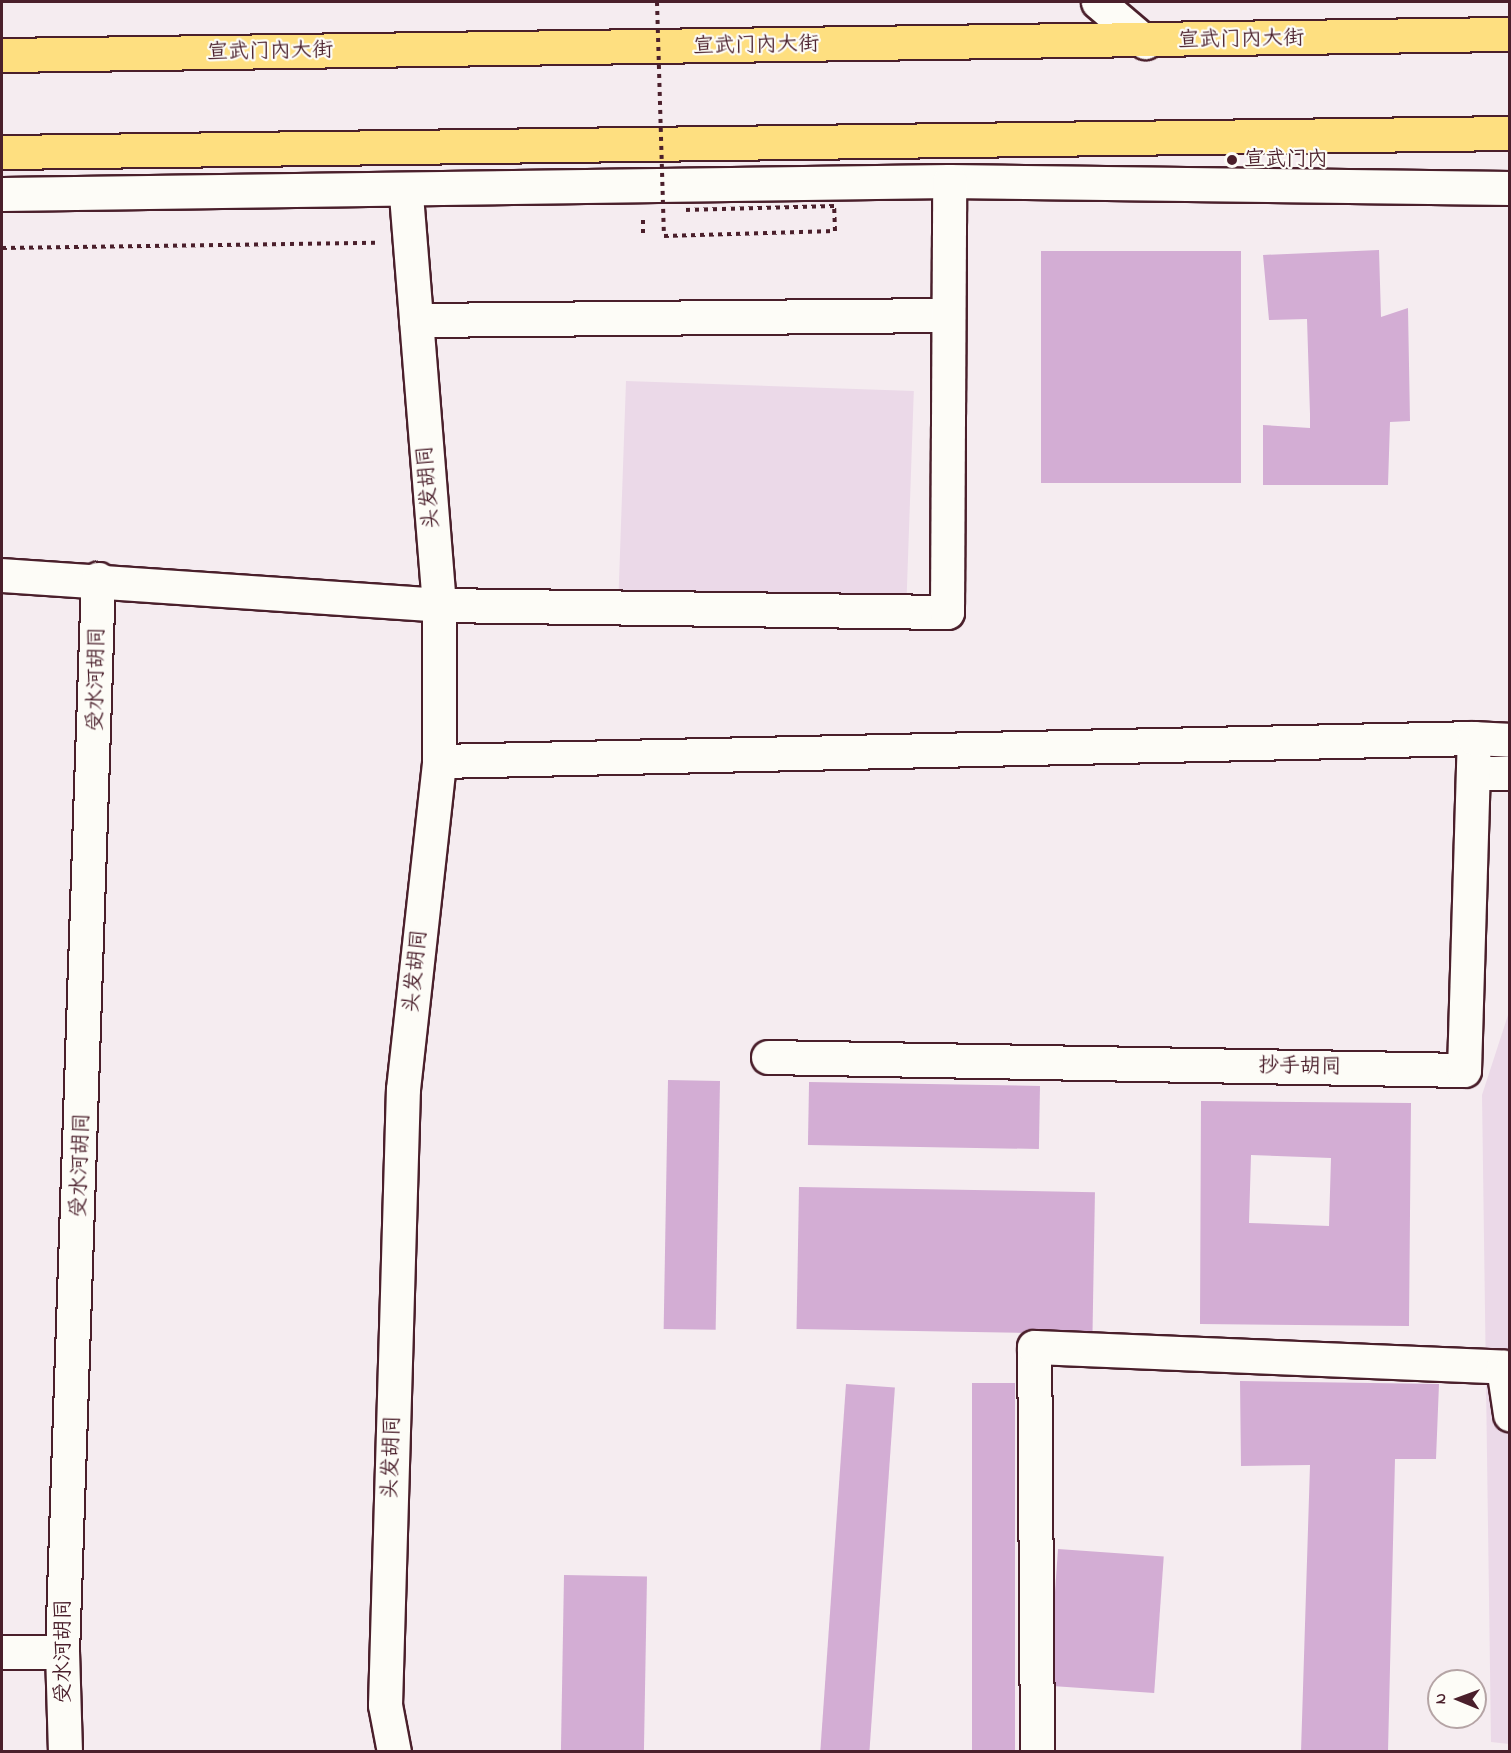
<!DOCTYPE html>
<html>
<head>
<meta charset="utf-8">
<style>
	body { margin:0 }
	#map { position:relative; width:1511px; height:1753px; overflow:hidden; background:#f5ecf0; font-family:"Indie Flower","LXGW WenKai TC",sans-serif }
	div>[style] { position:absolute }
	.built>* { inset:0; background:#ebd9e8; transform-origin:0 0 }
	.building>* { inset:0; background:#d3add4; transform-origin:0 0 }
	.path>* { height:4px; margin-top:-2px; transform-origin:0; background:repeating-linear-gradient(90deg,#4a1f2b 0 4.5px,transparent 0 9px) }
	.roads { filter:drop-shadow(2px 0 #4a1f2b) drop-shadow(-2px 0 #4a1f2b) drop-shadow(0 2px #4a1f2b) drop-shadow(0 -2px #4a1f2b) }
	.minor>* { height:33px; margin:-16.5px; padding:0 16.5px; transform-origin:16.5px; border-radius:16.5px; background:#fdfcf7 }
	.major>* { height:33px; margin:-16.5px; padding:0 16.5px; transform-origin:16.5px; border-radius:16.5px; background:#fedf80 }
	.path-bridge>* { height:4px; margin-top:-2px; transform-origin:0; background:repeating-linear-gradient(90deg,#4a1f2b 0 4.5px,transparent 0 9px) }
	.dots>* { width:16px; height:16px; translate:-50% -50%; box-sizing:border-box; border:3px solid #fdfcf7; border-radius:50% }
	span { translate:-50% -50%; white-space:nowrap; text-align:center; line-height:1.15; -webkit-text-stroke:4.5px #fdfcf7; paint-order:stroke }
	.street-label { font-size:21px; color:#4a1f2b }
	.poi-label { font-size:21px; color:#4a1f2b }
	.left { translate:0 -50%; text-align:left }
	.frame { position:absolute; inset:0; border:3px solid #4a1f2b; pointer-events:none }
	.north { position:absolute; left:1427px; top:1669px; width:60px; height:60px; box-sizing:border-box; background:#fdfcf7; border:2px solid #b5a4a5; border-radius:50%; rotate:271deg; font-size:16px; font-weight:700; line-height:24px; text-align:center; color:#4a1f2b }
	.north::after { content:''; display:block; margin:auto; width:21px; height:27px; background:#4a1f2b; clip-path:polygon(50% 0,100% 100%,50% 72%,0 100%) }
</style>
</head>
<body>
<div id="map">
	<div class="built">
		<div style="left:626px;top:381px;width:288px;height:209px;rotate:2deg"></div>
		<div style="clip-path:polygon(1509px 1012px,1509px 1744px,1491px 1742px,1482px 1095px)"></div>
	</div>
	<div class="building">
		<div style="clip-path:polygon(1379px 250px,1381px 317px,1408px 308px,1410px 421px,1390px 422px,1388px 485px,1263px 485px,1263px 425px,1310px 428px,1310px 414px,1307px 319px,1269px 320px,1263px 255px)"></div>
		<div style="left:1041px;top:251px;width:200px;height:232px"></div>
		<div style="left:668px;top:1080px;width:52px;height:249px;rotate:1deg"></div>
		<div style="left:1040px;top:1086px;width:63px;height:231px;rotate:91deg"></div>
		<div style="clip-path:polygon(evenodd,1201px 1101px,1411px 1103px,1409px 1326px,1200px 1324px,1201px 1101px,1251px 1155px,1331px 1158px,1329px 1226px,1249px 1223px,1251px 1155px)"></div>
		<div style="left:799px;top:1187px;width:296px;height:142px;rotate:1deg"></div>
		<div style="clip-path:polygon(1240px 1381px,1439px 1384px,1436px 1459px,1395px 1459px,1388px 1752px,1301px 1752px,1310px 1465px,1241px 1466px)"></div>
		<div style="left:972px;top:1383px;width:43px;height:369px"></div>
		<div style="left:846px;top:1384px;width:49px;height:368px;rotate:4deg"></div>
		<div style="left:1058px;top:1549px;width:106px;height:137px;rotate:4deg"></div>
		<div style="left:564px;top:1575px;width:83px;height:177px;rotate:1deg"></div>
	</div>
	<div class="path">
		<div style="left:643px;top:233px;width:13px;rotate:-90deg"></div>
		<div style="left:2px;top:248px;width:374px;rotate:-0.8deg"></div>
	</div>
	<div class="roads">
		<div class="minor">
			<div style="left:1098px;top:2px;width:62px;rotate:40.4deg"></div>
			<div style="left:2px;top:194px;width:947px;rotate:-0.79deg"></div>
			<div style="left:949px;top:181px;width:561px;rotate:0.71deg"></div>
			<div style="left:416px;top:320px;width:532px;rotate:-0.54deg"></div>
			<div style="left:2px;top:575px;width:438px;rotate:3.9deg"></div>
			<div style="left:439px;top:605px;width:508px;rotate:0.79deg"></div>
			<div style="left:947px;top:612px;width:431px;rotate:-89.7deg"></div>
			<div style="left:439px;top:761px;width:1035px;rotate:-1.27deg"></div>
			<div style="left:1473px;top:773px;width:37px"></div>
			<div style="left:768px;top:1057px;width:696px;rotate:1.07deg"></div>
			<div style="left:1464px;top:1070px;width:332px;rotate:-88.3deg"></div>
			<div style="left:1474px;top:738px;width:36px;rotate:3deg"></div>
			<div style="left:2px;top:1652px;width:60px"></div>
			<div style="left:65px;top:1752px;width:100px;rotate:-91.7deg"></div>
			<div style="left:62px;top:1652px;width:1074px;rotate:-88.08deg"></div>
			<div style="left:394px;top:1752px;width:48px;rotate:-100.8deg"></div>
			<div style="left:385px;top:1705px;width:616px;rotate:-88.33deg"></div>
			<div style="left:403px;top:1089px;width:330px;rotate:-83.7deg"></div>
			<div style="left:439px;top:761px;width:156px;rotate:-90deg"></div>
			<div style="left:439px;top:605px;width:414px;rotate:-94.6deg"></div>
			<div style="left:1037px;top:1752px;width:405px;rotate:-90.4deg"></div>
			<div style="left:1034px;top:1347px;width:469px;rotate:2.4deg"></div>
			<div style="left:1503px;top:1367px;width:48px;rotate:81.5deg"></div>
		</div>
		<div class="major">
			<div style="left:2px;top:55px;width:1508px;rotate:-0.8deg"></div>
			<div style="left:2px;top:152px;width:1508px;rotate:-0.72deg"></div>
		</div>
	</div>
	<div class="path-bridge">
		<div style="left:657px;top:2px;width:234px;rotate:88.3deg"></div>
		<div style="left:664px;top:236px;width:171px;rotate:-1.7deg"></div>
		<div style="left:835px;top:231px;width:25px;rotate:-92deg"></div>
		<div style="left:834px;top:206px;width:150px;rotate:178.5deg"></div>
	</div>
	<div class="dots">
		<div style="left:1232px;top:160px;background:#4a1f2b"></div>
	</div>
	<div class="street-label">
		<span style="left:1241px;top:40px;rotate:-1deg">宣武门内大街</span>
		<span style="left:756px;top:46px;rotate:-1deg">宣武门内大街</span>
		<span style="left:270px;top:52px;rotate:-1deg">宣武门内大街</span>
		<span style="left:429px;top:487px;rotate:-95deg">头发胡同</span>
		<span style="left:97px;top:679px;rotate:-89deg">受水河胡同</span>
		<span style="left:416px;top:971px;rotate:-84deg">头发胡同</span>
		<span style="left:1300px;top:1067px;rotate:1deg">抄手胡同</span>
		<span style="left:81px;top:1165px;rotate:-88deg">受水河胡同</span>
		<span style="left:392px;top:1457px;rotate:-88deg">头发胡同</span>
		<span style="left:64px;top:1651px;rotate:-90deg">受水河胡同</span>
	</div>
	<div class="poi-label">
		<span class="left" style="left:1244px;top:160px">宣武门内</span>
	</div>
	<div class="frame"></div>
	<div class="north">N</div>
</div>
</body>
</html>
